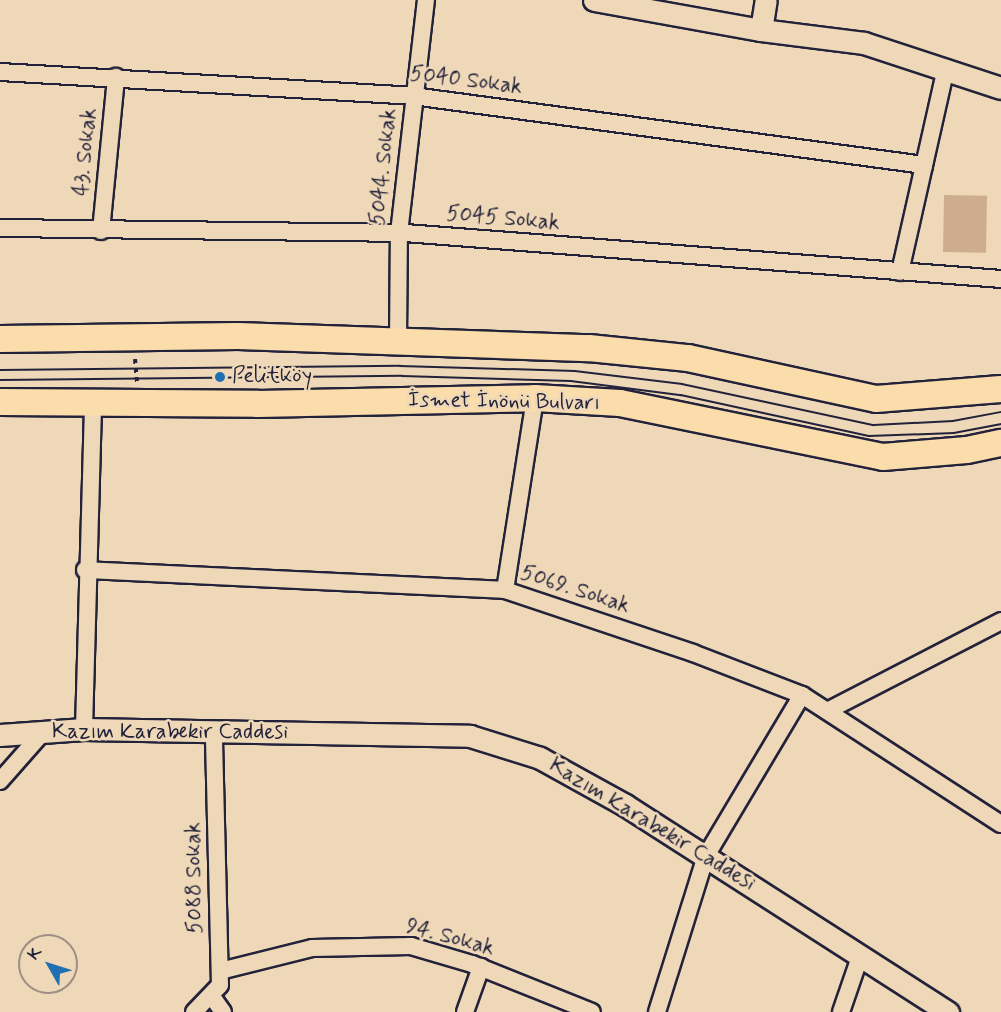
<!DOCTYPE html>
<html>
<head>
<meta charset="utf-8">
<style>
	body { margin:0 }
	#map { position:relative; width:1001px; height:1012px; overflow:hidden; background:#efd8b7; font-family:Mynerve,sans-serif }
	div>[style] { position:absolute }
	.building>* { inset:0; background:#cdad8e; transform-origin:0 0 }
	.path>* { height:4px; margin-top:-2px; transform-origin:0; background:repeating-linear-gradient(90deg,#22223b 0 4.5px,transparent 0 9px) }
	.roads { filter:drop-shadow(2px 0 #22223b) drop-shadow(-2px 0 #22223b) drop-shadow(0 2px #22223b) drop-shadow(0 -2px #22223b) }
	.minor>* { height:16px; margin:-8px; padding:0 8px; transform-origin:8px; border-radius:8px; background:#efd8b7 }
	.tertiary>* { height:21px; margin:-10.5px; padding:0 10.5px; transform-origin:10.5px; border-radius:10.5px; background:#efd8b7 }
	.primary>* { height:26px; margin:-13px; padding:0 13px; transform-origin:13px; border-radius:13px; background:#faddab }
	.tram>* { height:1.5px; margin:-0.75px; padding:0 0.75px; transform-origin:0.75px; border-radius:0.75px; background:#22223b }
	.dots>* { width:16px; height:16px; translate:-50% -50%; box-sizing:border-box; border:3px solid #efd8b7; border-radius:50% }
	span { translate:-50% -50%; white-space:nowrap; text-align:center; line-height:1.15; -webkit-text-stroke:5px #efd8b7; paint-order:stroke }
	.street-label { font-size:22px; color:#22223b }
	.poi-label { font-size:22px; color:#22223b }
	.left { translate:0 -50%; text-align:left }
	.north { position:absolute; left:18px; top:934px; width:60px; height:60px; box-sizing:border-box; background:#efd8b7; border:2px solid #9d8f85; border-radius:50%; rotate:309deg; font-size:16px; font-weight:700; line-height:24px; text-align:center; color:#22223b }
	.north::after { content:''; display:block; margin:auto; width:21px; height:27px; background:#1f6fb2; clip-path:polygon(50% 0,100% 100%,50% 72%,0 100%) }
</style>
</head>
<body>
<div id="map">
	<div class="building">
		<div style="left:944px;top:195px;width:43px;height:57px;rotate:1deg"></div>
	</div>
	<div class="path">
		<div style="left:135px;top:359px;width:23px;rotate:85deg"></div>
	</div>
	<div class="roads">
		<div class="minor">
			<div style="left:0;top:72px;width:414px;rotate:3.3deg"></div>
			<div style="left:413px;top:96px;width:516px;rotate:7.69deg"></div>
			<div style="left:0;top:228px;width:405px;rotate:0.7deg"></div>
			<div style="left:405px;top:233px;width:598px;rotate:4.41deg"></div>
			<div style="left:101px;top:231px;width:155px;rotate:-84.4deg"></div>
			<div style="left:900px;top:272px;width:209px;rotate:-77.3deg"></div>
			<div style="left:398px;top:340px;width:107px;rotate:-89.5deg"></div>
			<div style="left:399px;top:233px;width:235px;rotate:-83.4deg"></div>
			<div style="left:85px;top:570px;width:420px;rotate:2.7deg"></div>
			<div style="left:505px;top:590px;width:198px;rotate:18.5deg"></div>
			<div style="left:693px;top:653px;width:117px;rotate:21.1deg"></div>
			<div style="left:802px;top:695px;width:237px;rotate:33deg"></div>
			<div style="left:505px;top:590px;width:194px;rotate:-81.1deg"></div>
			<div style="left:827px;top:711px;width:196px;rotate:-27.3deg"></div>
			<div style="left:84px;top:729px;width:325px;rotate:-88.4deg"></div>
			<div style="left:0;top:781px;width:65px;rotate:-48.7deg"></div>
			<div style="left:220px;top:971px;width:95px;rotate:-14deg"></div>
			<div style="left:312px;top:948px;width:99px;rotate:-1.2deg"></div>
			<div style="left:411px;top:946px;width:64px;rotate:16.4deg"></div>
			<div style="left:472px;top:964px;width:129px;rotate:21.8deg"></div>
			<div style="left:211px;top:995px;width:21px;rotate:55deg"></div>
			<div style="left:194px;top:1012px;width:37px;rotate:-46deg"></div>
			<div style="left:220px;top:985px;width:253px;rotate:-91.4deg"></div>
			<div style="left:465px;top:1012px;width:48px;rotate:-70.4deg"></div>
			<div style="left:657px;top:1012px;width:164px;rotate:-72.6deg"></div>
			<div style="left:706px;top:856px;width:187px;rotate:-59.2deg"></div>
			<div style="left:841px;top:1012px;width:61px;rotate:-71deg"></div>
		</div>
		<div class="tertiary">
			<div style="left:594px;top:0;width:170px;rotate:10.2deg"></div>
			<div style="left:761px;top:30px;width:104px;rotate:7.2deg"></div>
			<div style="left:864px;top:43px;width:144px;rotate:18.2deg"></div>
			<div style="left:761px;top:30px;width:30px;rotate:-81deg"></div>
			<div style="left:0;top:735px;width:84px;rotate:-4.1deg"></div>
			<div style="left:84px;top:729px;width:386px;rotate:1deg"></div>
			<div style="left:470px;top:736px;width:73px;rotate:17.4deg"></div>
			<div style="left:540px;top:758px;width:97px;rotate:28.9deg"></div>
			<div style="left:625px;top:805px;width:384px;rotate:32.7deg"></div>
		</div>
		<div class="primary">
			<div style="left:0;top:339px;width:238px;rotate:-0.7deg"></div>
			<div style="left:238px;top:336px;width:351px;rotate:2deg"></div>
			<div style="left:589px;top:348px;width:100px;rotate:5.8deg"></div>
			<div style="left:688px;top:358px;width:192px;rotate:12.3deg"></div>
			<div style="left:876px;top:399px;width:125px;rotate:-4.6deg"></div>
			<div style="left:0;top:402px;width:258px;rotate:0.4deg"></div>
			<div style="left:258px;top:404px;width:277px;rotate:-1.2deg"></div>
			<div style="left:535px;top:398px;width:85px;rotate:3.4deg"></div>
			<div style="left:620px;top:403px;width:268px;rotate:11.6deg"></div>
			<div style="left:883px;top:457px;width:84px;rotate:-4.8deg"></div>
			<div style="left:967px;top:450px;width:35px;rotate:-12deg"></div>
		</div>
	</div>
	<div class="tram">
		<div style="left:0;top:370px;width:400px;rotate:-0.6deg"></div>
		<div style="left:400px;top:366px;width:175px;rotate:1.6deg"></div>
		<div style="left:575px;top:371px;width:108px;rotate:6.9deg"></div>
		<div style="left:682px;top:384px;width:196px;rotate:12.1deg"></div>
		<div style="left:874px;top:425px;width:79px;rotate:-2.9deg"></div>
		<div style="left:953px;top:421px;width:49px;rotate:-10.6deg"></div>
		<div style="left:0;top:380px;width:402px;rotate:-0.6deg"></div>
		<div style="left:402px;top:376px;width:169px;rotate:1.7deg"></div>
		<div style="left:571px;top:381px;width:111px;rotate:7.3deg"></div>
		<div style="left:681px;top:395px;width:192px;rotate:12.3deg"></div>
		<div style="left:869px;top:436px;width:85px;rotate:-2deg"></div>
		<div style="left:954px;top:433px;width:48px;rotate:-10.8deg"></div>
	</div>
	<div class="dots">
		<div style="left:220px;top:377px;background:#1f6fb2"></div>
	</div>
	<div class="street-label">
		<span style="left:466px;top:81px;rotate:7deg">5040 Sokak</span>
		<span style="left:86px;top:152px;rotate:-84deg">43. Sokak</span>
		<span style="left:384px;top:167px;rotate:-84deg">5044. Sokak</span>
		<span style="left:503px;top:219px;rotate:5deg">5045 Sokak</span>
		<span style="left:504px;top:402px;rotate:1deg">İsmet İnönü Bulvarı</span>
		<span style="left:575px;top:590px;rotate:18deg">5069. Sokak</span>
		<span style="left:170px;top:733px">Kazım Karabekir Caddesi</span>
		<span style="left:652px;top:825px;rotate:31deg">Kazım Karabekir Caddesi</span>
		<span style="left:195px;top:878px;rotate:-91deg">5088 Sokak</span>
		<span style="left:450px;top:938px;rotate:15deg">94. Sokak</span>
	</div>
	<div class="poi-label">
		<span class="left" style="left:232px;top:377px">Pelitköy</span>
	</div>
	<div class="north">K</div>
</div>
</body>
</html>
